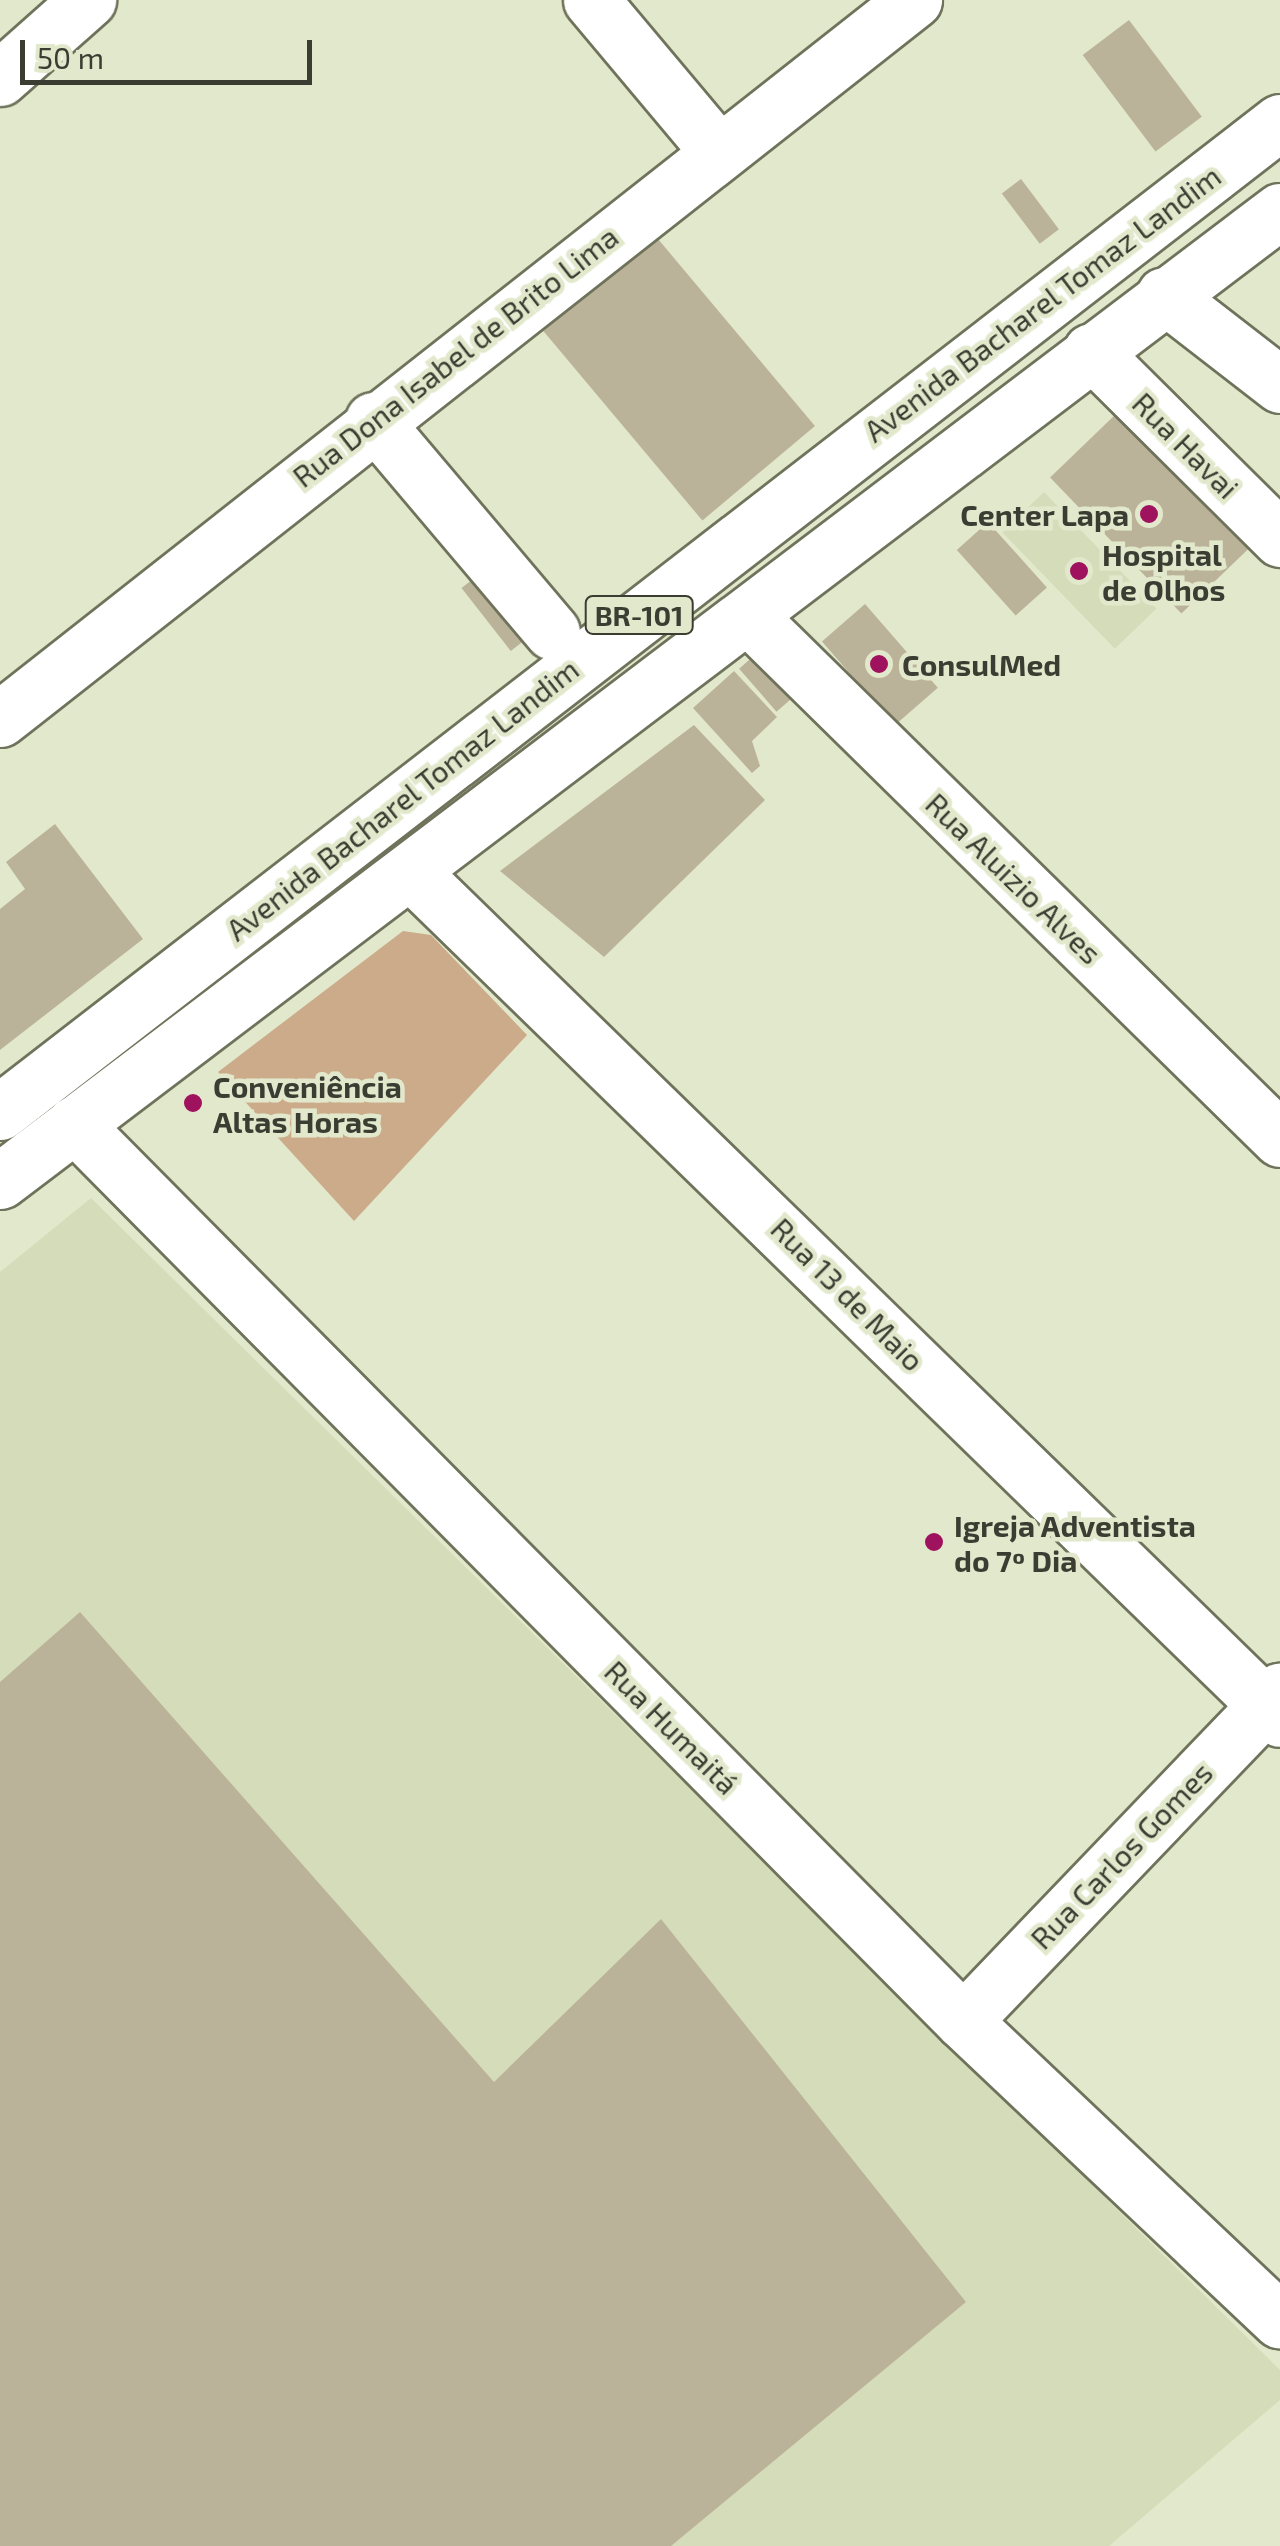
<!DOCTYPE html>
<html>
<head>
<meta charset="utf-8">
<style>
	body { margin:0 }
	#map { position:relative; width:1280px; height:2546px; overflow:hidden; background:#e2e8cc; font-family:"Exo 2",sans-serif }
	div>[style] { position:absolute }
	.built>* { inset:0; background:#d5dcb9; transform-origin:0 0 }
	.green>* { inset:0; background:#cbab89 }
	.building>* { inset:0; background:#bbb399; transform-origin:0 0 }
	.roads { filter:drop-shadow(2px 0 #6f735b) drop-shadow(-2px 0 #6f735b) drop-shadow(0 2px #6f735b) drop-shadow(0 -2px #6f735b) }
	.minor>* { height:55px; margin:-27.5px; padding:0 27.5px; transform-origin:27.5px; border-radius:27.5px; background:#fff }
	.highway>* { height:55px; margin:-27.5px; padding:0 27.5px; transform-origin:27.5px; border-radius:27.5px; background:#fff }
	.dots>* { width:28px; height:28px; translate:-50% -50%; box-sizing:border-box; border:5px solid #e2e8cc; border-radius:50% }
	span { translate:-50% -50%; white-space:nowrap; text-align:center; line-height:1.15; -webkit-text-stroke:9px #e2e8cc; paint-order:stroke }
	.shield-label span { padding:2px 8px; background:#e2e8cc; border:2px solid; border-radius:8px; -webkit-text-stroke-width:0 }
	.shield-label { font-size:28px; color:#3b3d32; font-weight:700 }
	.street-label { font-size:30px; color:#3b3d32 }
	.poi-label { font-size:30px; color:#3b3d32; font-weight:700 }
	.right { translate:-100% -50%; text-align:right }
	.left { translate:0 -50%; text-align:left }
	.scale { position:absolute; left:20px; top:40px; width:292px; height:45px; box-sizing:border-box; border:5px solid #3b3d32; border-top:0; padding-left:12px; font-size:30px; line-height:35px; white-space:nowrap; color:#3b3d32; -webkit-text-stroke:8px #e2e8cc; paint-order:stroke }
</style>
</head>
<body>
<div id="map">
	<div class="built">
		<div style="left:1044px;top:492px;width:162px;height:58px;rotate:46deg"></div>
		<div style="clip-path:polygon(91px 1198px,1280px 2370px,1280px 2400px,1109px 2546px,0 2546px,0 1272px)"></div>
	</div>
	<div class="green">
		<div style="clip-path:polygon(403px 931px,431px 935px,527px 1035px,354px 1221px,218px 1072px)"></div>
	</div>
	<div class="building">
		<div style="left:1129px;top:20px;width:121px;height:58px;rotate:53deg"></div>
		<div style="left:1021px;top:179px;width:63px;height:24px;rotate:53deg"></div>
		<div style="left:653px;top:233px;width:252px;height:147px;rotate:50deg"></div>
		<div style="left:1117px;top:413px;width:189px;height:93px;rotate:46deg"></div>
		<div style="left:988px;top:522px;width:88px;height:42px;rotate:48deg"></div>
		<div style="left:482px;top:572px;width:80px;height:26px;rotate:52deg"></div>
		<div style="left:865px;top:604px;width:111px;height:57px;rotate:49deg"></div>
		<div style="left:764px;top:647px;width:57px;height:33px;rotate:49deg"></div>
		<div style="clip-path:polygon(734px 671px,777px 717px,752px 741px,760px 766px,752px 773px,693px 708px)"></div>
		<div style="clip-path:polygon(694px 725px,765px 800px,604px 957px,500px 871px)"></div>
		<div style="clip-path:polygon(55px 824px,143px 939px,0 1050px,0 909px,25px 889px,6px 862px)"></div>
		<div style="clip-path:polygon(80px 1612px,494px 2082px,661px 1919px,966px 2302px,671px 2546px,0 2546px,0 1682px)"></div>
	</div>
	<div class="roads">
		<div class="minor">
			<div style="left:591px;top:0;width:196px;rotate:50deg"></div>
			<div style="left:0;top:78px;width:118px;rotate:-41.6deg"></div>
			<div style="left:1164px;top:295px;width:147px;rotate:37.8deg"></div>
			<div style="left:1091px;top:351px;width:267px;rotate:44.8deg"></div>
			<div style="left:373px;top:420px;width:277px;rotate:49.8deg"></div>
			<div style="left:748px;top:616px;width:746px;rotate:44.51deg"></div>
			<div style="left:0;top:719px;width:1163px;rotate:-38.19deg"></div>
			<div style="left:412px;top:873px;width:1212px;rotate:44.26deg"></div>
			<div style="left:74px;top:1124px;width:1263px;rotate:45.26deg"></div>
			<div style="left:963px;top:2021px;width:436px;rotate:43.4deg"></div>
			<div style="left:963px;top:2021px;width:458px;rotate:-46.2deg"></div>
		</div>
		<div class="highway">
			<div style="left:0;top:1112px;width:1618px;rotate:-37.72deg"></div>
			<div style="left:0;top:1181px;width:1606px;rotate:-37.16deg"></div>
		</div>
	</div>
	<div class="dots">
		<div style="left:1149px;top:514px;background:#9f125e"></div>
		<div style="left:1079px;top:571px;background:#9f125e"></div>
		<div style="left:879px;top:664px;background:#9f125e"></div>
		<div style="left:193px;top:1103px;background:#9f125e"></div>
		<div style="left:934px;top:1542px;background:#9f125e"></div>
	</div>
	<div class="shield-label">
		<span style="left:639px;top:615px">BR-101</span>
	</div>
	<div class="street-label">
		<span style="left:1042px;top:303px;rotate:-37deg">Avenida Bacharel Tomaz Landim</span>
		<span style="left:455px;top:356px;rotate:-38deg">Rua Dona Isabel de Brito Lima</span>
		<span style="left:1186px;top:445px;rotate:45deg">Rua Havai</span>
		<span style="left:402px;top:799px;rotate:-38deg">Avenida Bacharel Tomaz Landim</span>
		<span style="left:1014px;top:878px;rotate:44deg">Rua Aluizio Alves</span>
		<span style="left:848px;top:1294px;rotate:45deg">Rua 13 de Maio</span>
		<span style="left:672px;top:1727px;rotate:45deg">Rua Humaitá</span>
		<span style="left:1121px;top:1855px;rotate:-46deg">Rua Carlos Gomes</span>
	</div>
	<div class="poi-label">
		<span class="right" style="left:1129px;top:514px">Center Lapa</span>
		<span class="left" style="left:1102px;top:571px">Hospital<br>de Olhos</span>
		<span class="left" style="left:902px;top:664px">ConsulMed</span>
		<span class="left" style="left:213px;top:1103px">Conveniência<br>Altas Horas</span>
		<span class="left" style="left:954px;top:1542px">Igreja Adventista<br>do 7º Dia</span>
	</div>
	<div class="scale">50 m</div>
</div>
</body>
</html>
